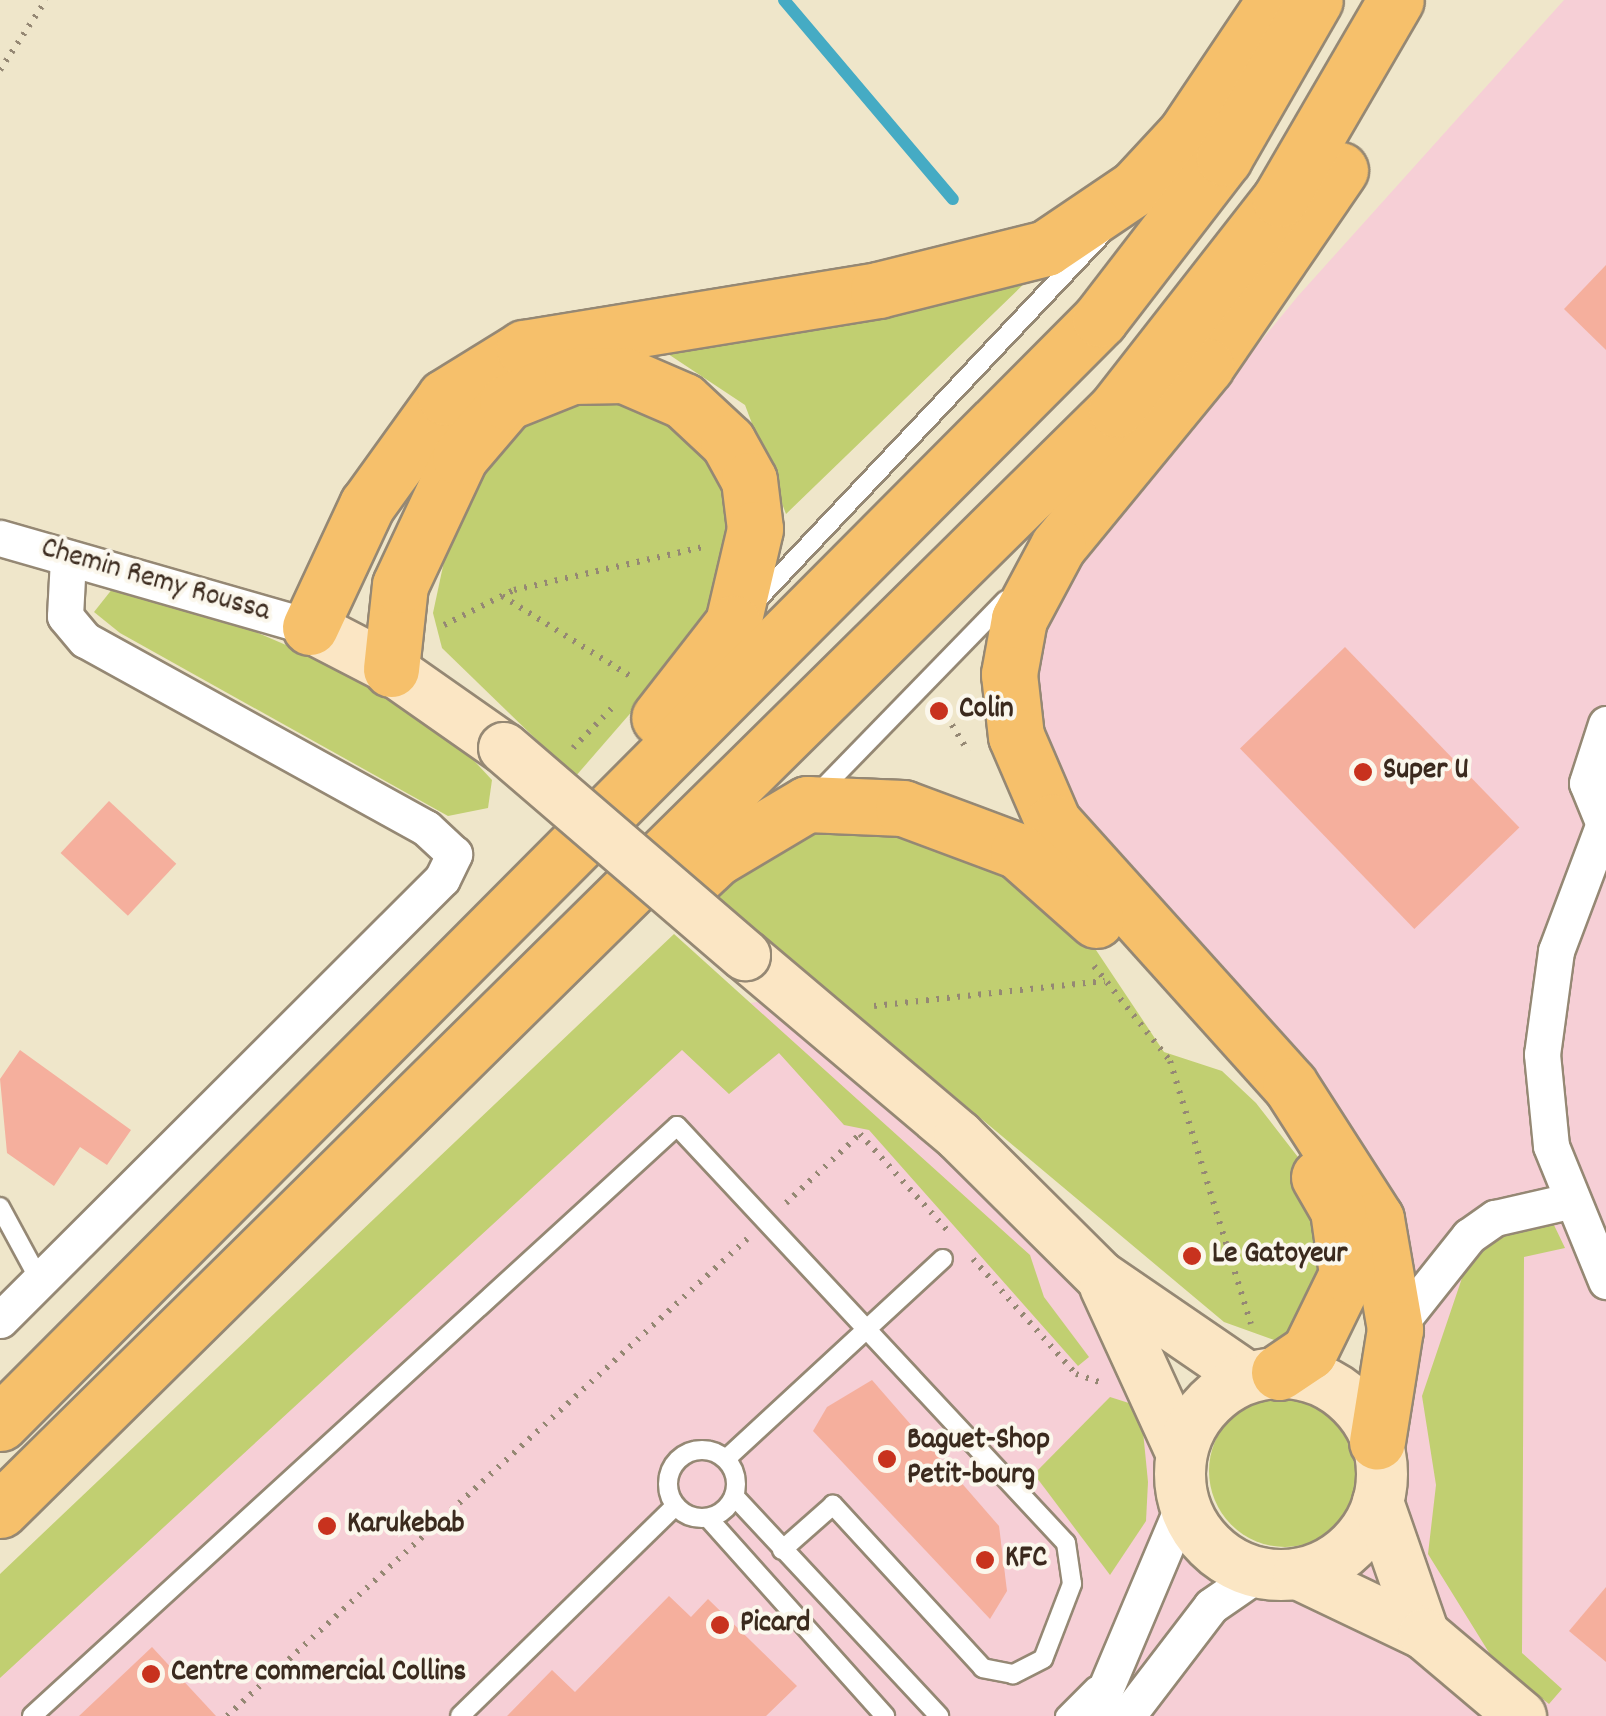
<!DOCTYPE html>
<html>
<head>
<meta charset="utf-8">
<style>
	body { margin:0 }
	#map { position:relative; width:1606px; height:1716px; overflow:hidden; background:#efe6ca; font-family:Dekko,sans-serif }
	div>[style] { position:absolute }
	.built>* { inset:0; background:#f6cfd6 }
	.green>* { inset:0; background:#c1cf71 }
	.round { border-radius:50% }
	.stream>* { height:12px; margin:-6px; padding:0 6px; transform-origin:6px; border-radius:6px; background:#45abc4 }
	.building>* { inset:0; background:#f5af9d; transform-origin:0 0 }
	.path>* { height:6px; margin-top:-3px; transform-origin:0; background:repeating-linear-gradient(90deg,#958874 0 2.5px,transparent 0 10.5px) }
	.roads { filter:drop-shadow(2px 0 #958874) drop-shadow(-2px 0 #958874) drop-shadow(0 2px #958874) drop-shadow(0 -2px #958874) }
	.lane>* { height:18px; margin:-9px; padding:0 9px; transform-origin:9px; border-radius:9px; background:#fff }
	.lane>.ring { margin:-9px; padding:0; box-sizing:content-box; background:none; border:18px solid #fff; border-radius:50% }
	.street>* { height:35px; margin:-17.5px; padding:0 17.5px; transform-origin:17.5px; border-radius:17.5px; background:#fff }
	.secondary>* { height:50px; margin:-25px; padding:0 25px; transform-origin:25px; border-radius:25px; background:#fbe6c4 }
	.secondary>.ring { margin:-25px; padding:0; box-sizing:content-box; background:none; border:50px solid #fbe6c4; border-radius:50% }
	.highway>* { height:55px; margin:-27.5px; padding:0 27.5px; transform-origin:27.5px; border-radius:27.5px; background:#f6c06b }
	.bridges { filter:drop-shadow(2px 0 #958874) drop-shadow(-2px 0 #958874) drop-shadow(0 2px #958874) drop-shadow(0 -2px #958874) }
	.secondary-bridge>* { height:50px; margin:-25px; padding:0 25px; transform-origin:25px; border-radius:25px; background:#fbe6c4 }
	.dots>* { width:28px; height:28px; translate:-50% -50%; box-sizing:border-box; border:5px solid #fbf7ec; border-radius:50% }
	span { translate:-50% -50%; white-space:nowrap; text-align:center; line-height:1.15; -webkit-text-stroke:8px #fbf7ec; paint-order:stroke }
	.street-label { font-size:30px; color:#3b2a1e }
	.poi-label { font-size:30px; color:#3b2a1e; font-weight:700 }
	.left { translate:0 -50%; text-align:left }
</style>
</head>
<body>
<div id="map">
	<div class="built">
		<div style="clip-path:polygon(1564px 0,1606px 0,1606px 1716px,0 1716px,0 1673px,682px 1049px,750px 1003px,797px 996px,1101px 1277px,1184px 1503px,1217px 1552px,1259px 1573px,1325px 1565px,1348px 1549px,1381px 1488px,1389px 1254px,1027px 772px,1044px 604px,1298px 296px)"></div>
	</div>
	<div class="green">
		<div style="clip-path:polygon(1028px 280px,786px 514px,745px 405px,653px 344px,890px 316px)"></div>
		<div style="clip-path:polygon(577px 402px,632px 405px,691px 439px,722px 479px,735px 566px,694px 640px,575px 777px,442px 648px,433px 613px,456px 505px,522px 425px)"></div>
		<div style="clip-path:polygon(113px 588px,242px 626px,379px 685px,439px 723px,492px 780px,488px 808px,448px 816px,120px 633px,94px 612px)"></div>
		<div style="clip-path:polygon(840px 821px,970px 849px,1076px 920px,1164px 1052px,1222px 1071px,1256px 1103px,1301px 1161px,1332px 1228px,1305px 1323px,1277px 1341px,1224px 1322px,707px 889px,744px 861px)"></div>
		<div style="clip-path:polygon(674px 934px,1030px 1255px,1044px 1297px,1089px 1357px,1078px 1366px,869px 1130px,844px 1125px,779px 1053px,729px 1094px,682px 1050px,0 1678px,0 1574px)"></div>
		<div style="clip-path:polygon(1554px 1225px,1565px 1248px,1524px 1257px,1522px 1653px,1562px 1689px,1549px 1704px,1493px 1659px,1428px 1554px,1436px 1485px,1422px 1396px,1462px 1278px,1486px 1239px,1513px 1226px)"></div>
		<div class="round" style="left:1209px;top:1395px;width:152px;height:152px"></div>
		<div style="clip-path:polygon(1110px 1397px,1132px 1404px,1142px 1421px,1148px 1482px,1146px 1521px,1110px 1575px,1034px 1474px)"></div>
	</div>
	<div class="stream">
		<div style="left:784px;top:0;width:261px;rotate:49.7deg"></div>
	</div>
	<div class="building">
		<div style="clip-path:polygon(1606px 265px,1606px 350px,1564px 309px)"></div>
		<div style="left:1345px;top:647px;width:251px;height:146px;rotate:46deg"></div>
		<div style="left:109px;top:801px;width:92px;height:71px;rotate:43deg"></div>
		<div style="clip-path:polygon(20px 1050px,131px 1130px,107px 1165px,80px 1147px,54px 1186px,7px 1153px,0 1079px)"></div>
		<div style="clip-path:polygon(872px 1380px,999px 1526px,1007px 1591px,990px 1619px,813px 1431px,827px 1407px)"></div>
		<div style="clip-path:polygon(1606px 1587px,1606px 1662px,1569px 1631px)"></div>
		<div style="clip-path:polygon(669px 1596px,691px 1617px,708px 1599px,797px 1686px,766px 1716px,507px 1716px,552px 1670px,575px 1692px)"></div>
		<div style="clip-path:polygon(152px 1647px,216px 1716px,79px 1716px)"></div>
	</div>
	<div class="path">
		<div style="left:0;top:70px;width:84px;rotate:-56.7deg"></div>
		<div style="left:502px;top:596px;width:155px;rotate:32deg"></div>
		<div style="left:444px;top:625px;width:78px;rotate:-26.6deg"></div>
		<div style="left:514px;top:590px;width:194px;rotate:-12.8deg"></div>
		<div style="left:941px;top:707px;width:52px;rotate:58.5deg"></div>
		<div style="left:573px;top:748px;width:57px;rotate:-45.7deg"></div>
		<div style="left:1094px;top:966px;width:122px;rotate:51.3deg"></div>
		<div style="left:1170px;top:1061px;width:275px;rotate:72.9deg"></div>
		<div style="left:874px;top:1006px;width:232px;rotate:-6.2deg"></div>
		<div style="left:786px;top:1203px;width:101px;rotate:-43deg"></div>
		<div style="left:860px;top:1134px;width:131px;rotate:47.8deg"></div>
		<div style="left:973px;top:1259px;width:154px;rotate:48.2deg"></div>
		<div style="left:1076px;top:1374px;width:28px;rotate:19deg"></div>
		<div style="left:227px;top:1716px;width:706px;rotate:-42.53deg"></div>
	</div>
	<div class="roads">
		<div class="lane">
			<div style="left:754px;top:603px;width:509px;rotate:-46.67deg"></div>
			<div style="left:818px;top:793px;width:269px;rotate:-45.8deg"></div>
			<div style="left:0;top:1207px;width:84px;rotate:61.6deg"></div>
			<div class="ring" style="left:668px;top:1450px;width:50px;height:50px"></div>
			<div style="left:726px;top:1459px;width:295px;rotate:-42.7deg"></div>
			<div style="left:734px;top:1496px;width:301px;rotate:47deg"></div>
			<div style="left:708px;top:1518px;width:266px;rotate:48.2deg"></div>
			<div style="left:32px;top:1716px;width:874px;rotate:-42.45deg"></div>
			<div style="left:677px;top:1126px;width:570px;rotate:46.99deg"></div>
			<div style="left:1066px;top:1543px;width:41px;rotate:81.7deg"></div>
			<div style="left:1072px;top:1584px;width:80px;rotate:111.1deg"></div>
			<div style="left:1043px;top:1659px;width:34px;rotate:153deg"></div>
			<div style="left:1013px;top:1674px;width:31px;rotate:-169deg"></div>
			<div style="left:983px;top:1668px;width:222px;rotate:-132.6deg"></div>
			<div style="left:833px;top:1505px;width:68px;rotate:138.6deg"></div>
			<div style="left:460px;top:1716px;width:301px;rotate:-44.3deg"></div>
			<div style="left:1065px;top:1716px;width:42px;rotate:-45deg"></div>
		</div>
		<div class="street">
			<div style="left:0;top:538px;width:323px;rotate:16deg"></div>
			<div style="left:1606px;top:818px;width:142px;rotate:110.6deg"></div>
			<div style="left:1556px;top:951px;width:104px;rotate:97.7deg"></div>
			<div style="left:1542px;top:1054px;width:92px;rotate:84.4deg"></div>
			<div style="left:1551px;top:1146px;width:146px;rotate:67.8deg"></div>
			<div style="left:1603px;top:822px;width:42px;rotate:-112.3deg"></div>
			<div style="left:1587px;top:783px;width:62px;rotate:-72.1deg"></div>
			<div style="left:0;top:1320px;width:624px;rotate:-44.94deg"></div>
			<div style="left:442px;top:879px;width:28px;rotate:-64deg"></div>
			<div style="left:454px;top:854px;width:38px;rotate:-137deg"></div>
			<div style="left:426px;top:828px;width:389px;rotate:-151.1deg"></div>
			<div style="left:85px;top:640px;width:31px;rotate:-130deg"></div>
			<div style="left:65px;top:616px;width:58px;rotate:-87deg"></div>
			<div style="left:1395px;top:1329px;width:119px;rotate:-51.5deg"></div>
			<div style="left:1469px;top:1236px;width:32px;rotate:-35deg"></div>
			<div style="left:1495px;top:1218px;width:76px;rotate:-12.9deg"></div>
			<div style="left:1094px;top:1716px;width:231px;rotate:-67.1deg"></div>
			<div style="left:1127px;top:1716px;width:138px;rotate:-52.6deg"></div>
			<div style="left:1211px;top:1606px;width:58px;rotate:-34.5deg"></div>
		</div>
		<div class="secondary">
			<div style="left:310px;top:627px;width:91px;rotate:27.4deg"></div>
			<div style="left:391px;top:669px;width:138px;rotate:35deg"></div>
			<div style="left:745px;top:955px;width:280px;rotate:40.2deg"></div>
			<div style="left:959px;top:1136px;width:200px;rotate:44.8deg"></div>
			<div style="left:1101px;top:1277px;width:177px;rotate:34.4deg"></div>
			<div style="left:1105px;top:1286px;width:183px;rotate:65.4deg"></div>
			<div class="ring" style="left:1180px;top:1373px;width:152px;height:152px"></div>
			<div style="left:1378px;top:1502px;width:140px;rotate:70.8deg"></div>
			<div style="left:1298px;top:1574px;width:140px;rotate:25.5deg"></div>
			<div style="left:1424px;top:1634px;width:127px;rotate:40.2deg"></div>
		</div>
		<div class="highway">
			<div style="left:1340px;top:170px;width:237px;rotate:124.4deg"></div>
			<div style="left:1206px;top:366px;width:233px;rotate:129.4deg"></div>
			<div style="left:1058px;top:546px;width:83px;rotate:118.1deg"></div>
			<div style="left:1019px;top:619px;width:56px;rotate:100.3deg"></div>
			<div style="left:1009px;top:674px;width:62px;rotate:83.6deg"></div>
			<div style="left:1016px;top:736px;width:94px;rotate:66.7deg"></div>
			<div style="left:1053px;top:822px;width:354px;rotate:48deg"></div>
			<div style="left:1290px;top:1085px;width:159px;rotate:57.3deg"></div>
			<div style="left:1376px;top:1219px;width:112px;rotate:80.2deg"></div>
			<div style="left:1395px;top:1329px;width:114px;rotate:99.1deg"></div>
			<div style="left:310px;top:627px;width:135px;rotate:-65deg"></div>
			<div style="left:367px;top:505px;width:133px;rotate:-54.2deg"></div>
			<div style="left:445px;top:397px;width:93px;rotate:-31.8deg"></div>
			<div style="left:524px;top:348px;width:359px;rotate:-9.3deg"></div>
			<div style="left:878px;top:290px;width:173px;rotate:-14deg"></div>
			<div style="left:1046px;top:248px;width:107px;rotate:-34deg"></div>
			<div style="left:1135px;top:188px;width:74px;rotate:-47.2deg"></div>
			<div style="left:1185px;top:134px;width:161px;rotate:-56.1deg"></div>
			<div style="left:391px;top:669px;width:84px;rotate:-83.9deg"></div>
			<div style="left:400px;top:585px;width:141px;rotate:-64.9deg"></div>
			<div style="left:460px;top:457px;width:72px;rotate:-49.5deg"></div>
			<div style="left:507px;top:402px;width:70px;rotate:-21.8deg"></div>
			<div style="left:572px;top:376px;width:52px;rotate:-1.1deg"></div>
			<div style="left:624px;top:375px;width:65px;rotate:23.4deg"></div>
			<div style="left:684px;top:401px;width:60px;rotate:43deg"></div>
			<div style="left:728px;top:442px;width:43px;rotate:61.1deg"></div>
			<div style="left:749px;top:480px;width:49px;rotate:83deg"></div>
			<div style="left:755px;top:529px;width:97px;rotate:103.2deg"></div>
			<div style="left:733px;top:623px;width:120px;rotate:127.9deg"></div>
			<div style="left:680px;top:892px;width:50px;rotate:-43.4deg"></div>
			<div style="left:716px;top:858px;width:106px;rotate:-30.7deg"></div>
			<div style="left:807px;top:804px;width:96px;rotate:2.4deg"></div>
			<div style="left:903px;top:808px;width:123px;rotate:20.5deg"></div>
			<div style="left:1018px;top:851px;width:104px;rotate:41.5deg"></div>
			<div style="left:1279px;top:1372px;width:36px;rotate:-34deg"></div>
			<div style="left:1309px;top:1352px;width:87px;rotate:-64deg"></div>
			<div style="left:1347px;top:1274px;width:65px;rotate:-98deg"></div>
			<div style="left:1338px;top:1210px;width:38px;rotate:-120deg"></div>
			<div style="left:0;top:1423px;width:1558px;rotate:-45.1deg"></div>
			<div style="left:1100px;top:319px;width:203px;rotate:-52.4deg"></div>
			<div style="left:1224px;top:158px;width:182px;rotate:-60.1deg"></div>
			<div style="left:0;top:1510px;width:1568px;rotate:-44.61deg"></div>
			<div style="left:1116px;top:409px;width:266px;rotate:-52deg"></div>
			<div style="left:1280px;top:199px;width:230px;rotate:-59.8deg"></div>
		</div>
	</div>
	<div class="bridges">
		<div class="secondary-bridge">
			<div style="left:504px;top:748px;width:318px;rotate:40.7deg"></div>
		</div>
	</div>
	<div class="dots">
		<div style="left:939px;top:711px;background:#c8321e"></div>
		<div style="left:1363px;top:772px;background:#c8321e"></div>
		<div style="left:1192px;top:1256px;background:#c8321e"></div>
		<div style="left:887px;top:1459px;background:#c8321e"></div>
		<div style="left:327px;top:1526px;background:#c8321e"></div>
		<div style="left:985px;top:1560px;background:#c8321e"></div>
		<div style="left:720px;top:1625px;background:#c8321e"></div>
		<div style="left:151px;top:1674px;background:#c8321e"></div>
	</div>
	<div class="street-label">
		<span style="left:155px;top:582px;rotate:16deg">Chemin Remy Roussa</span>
	</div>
	<div class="poi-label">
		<span class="left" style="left:959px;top:711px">Colin</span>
		<span class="left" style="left:1383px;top:772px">Super U</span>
		<span class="left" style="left:1212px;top:1256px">Le Gatoyeur</span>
		<span class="left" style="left:907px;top:1459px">Baguet-Shop<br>Petit-bourg</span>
		<span class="left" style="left:347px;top:1526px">Karukebab</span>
		<span class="left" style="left:1005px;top:1560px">KFC</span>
		<span class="left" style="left:740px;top:1625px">Picard</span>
		<span class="left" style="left:171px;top:1674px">Centre commercial Collins</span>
	</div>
</div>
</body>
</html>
